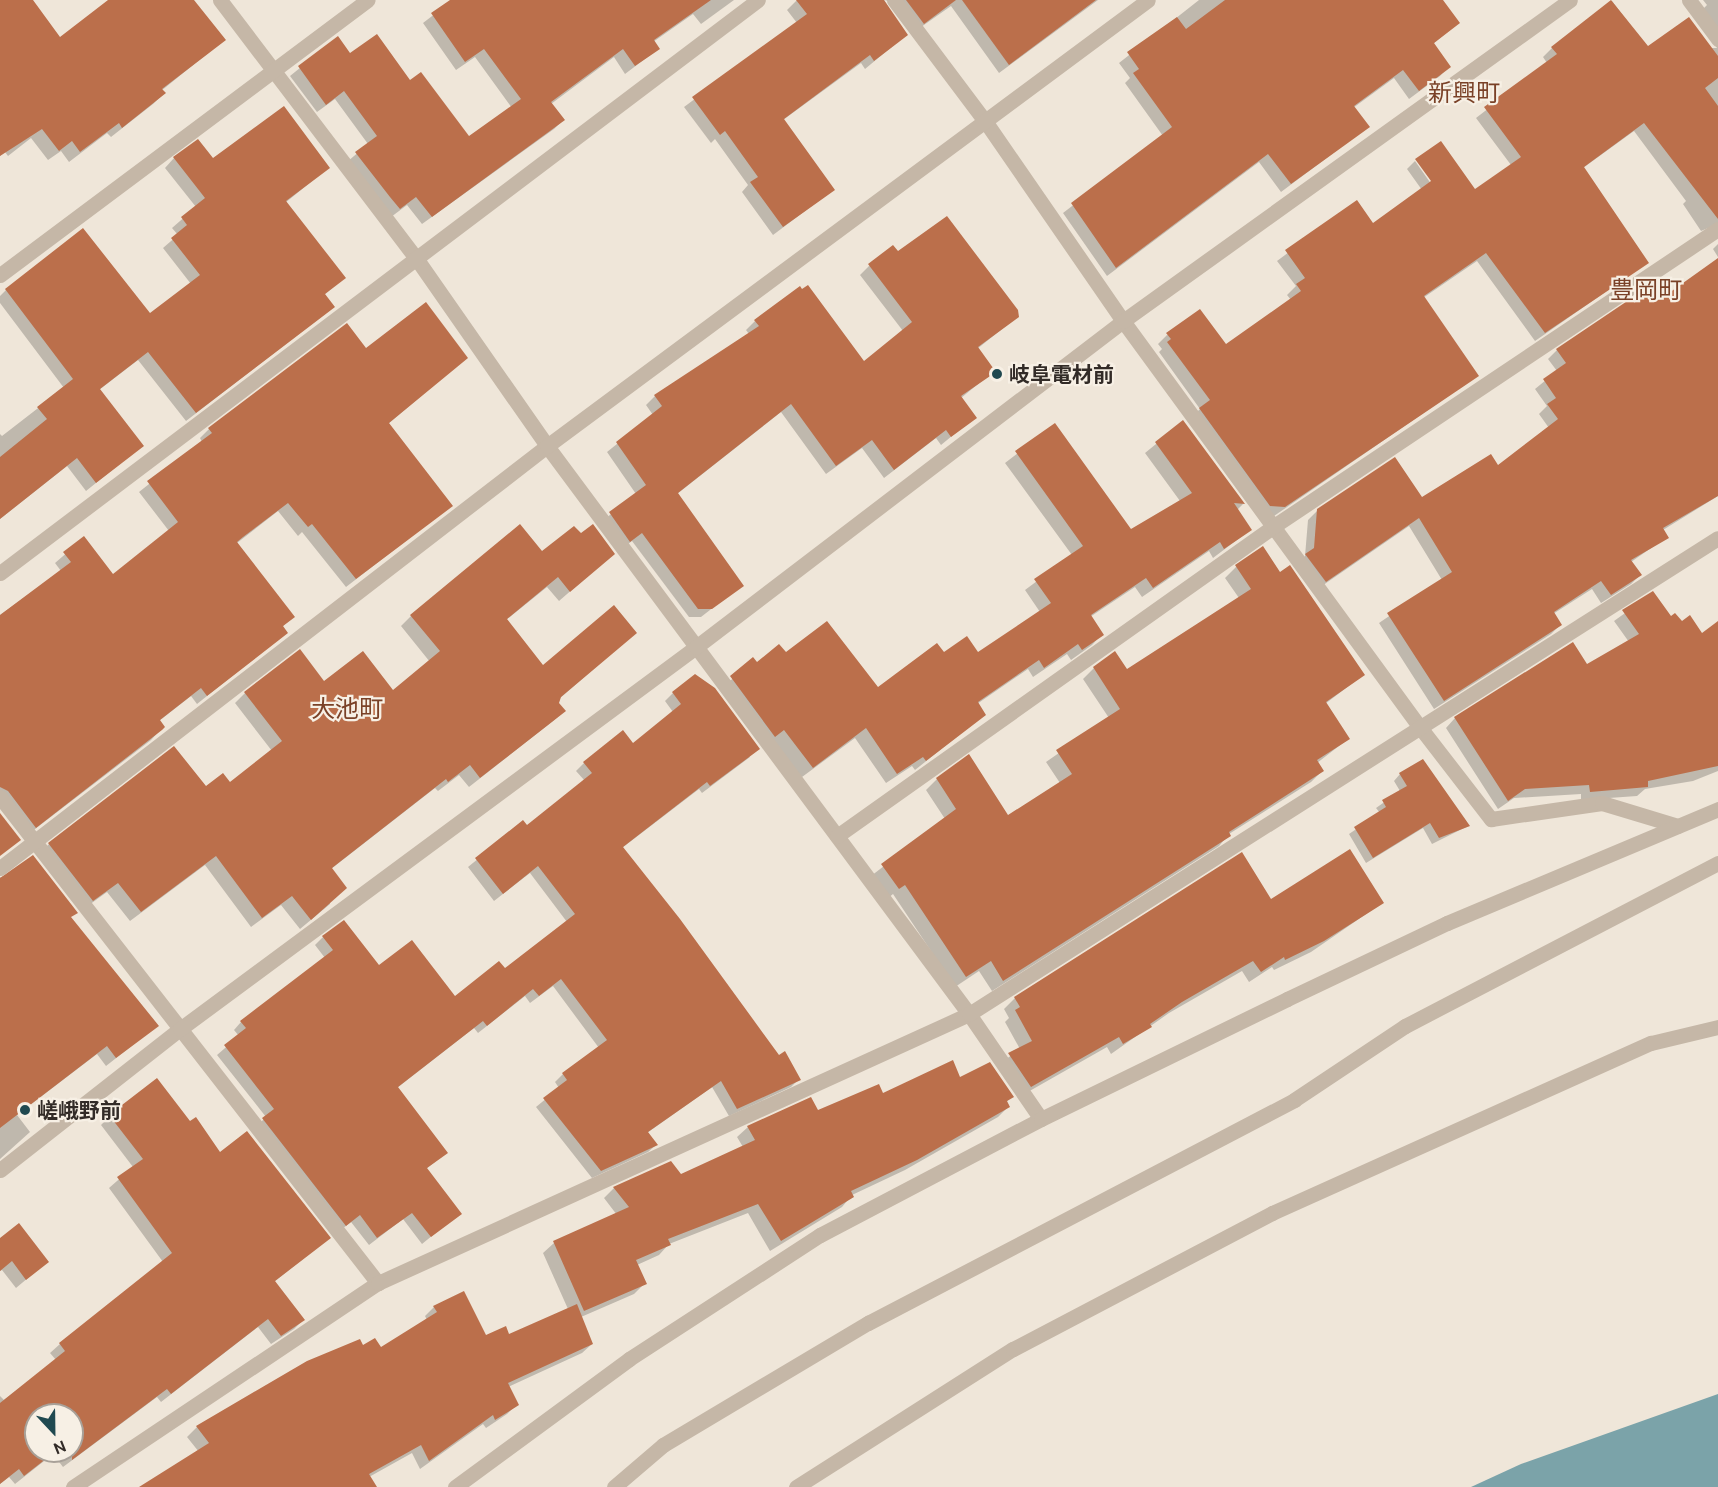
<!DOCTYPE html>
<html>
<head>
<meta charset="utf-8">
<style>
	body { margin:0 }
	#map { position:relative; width:1718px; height:1487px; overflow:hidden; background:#efe6d9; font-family:Ubuntu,"Noto Sans JP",sans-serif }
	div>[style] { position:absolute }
	.water>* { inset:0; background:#7ba3a9 }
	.shadow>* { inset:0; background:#0003 }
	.building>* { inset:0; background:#bb6f4b }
	.minor>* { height:15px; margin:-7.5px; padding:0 7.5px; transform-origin:7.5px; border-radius:7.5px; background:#c5b7a7 }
	.dots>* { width:16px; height:16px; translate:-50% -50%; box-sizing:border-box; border:3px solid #f7f0e5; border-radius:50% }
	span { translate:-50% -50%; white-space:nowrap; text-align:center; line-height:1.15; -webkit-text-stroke:4.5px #f7f0e5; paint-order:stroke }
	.poi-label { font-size:21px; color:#322b27; font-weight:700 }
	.left { translate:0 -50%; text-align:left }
	.quarter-label { font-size:24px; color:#7a4127 }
	.north { position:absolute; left:24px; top:1403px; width:60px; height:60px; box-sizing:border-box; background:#f7f0e5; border:2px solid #a8a199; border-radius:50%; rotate:158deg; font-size:16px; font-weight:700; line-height:24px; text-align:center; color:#322b27 }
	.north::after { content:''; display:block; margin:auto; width:21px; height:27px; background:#204950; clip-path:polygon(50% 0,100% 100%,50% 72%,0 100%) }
</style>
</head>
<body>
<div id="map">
	<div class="water">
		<div style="clip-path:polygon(1718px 1394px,1718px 1487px,1471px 1487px,1521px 1464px)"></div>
	</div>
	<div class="shadow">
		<div style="clip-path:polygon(0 0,31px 0,60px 39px,111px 0,193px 0,224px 40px,161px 91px,164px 93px,153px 104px,111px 137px,107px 133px,69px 162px,61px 151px,48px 160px,31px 138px,8px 156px,5px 152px,0 156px)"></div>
		<div style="clip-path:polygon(453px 0,734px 0,701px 24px,693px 14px,653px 42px,658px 49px,625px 74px,614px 57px,551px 104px,563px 120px,554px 129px,422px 224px,407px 205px,391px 217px,347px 162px,368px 144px,335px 99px,317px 112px,290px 76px,337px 38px,350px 55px,409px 82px,468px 138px,512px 108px,475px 57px,456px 70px,423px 23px)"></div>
		<div style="clip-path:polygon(797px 0,884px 0,906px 35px,865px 69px,861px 63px,783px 120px,833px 190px,773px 235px,742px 192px,748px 185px,715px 139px,711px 143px,684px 107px,797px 23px,787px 10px)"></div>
		<div style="clip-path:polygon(885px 0,1098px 0,999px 73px,951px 6px,914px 32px,893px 3px)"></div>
		<div style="clip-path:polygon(1199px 0,1441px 0,1458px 23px,1433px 44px,1449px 66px,1440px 76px,1409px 99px,1394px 78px,1353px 108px,1368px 127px,1281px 192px,1259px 162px,1107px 276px,1063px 213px,1163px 136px,1125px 83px,1130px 78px,1119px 63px)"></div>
		<div style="clip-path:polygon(1703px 0,1718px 0,1718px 237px,1708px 228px,1701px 231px,1683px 204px,1686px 201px,1634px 131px,1583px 168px,1647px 263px,1535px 341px,1477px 261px,1423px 298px,1477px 376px,1274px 516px,1191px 418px,1200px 409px,1159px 352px,1162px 349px,1158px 344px,1167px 335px,1226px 346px,1291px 300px,1287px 295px,1296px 286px,1277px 261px,1356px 202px,1373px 225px,1422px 190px,1407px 169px,1415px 161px,1434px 188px,1475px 191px,1511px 165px,1476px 118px,1547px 63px,1543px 57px,1552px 48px,1612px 1px,1648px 48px,1717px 48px,1697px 15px,1707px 5px)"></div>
		<div style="clip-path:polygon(174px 158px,328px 168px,285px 203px,344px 278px,324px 295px,334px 307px,186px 421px,138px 360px,99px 390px,142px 446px,86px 491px,67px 466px,0 519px,0 434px,2px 436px,64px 388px,0 303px,0 296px,6px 290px,150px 315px,191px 284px,163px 248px,178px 235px,172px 228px,196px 207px,165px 168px)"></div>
		<div style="clip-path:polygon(1718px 244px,1718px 257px,1713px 249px)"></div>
		<div style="clip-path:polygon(898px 253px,1017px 317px,977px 349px,994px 371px,961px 398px,975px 417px,941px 445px,936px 438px,884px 478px,862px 448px,826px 474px,781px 412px,677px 494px,742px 585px,701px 617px,689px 617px,632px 541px,620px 550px,600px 523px,636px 494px,607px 452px,653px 415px,646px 405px,655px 396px,749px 334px,746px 330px,755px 321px,863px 364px,903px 331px,860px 275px,869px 266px)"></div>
		<div style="clip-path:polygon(1718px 260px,1718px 496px,1663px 530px,1667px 537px,1631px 562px,1640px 575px,1631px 584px,1601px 603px,1592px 589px,1553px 614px,1560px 625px,1551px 634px,1434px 709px,1379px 623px,1442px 580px,1409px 526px,1316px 590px,1297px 564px,1305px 556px,1308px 520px,1318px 510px,1422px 499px,1498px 467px,1549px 428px,1539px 414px,1547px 406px,1535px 389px,1557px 371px,1548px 359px,1557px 350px,1669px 295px)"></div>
		<div style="clip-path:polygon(347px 325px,366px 351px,466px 358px,388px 424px,451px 506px,346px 587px,302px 532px,298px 536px,278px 511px,237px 543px,293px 617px,282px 627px,286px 633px,197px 704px,191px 696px,159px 721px,163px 727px,151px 740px,26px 836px,0 802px,0 615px,61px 571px,55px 563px,84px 538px,113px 576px,169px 531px,139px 492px,202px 442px,200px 438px,209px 429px)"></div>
		<div style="clip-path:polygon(1183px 422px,1243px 504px,1237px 510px,1250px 530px,1213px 558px,1209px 551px,1142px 597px,1135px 587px,1090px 617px,1102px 634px,1092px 645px,1071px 660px,1067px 654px,1033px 677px,1028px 669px,977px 704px,984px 715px,915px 770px,912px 766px,886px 783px,855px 738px,802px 777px,720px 687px,756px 664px,786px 655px,878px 689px,944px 654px,978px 654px,1040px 612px,1025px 590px,1072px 555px,1005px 463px,1054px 425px,1131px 531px,1180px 501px,1145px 453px)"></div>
		<div style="clip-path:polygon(580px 535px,613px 554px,559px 601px,547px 587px,506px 620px,542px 667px,635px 633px,559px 699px,558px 703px,564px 711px,553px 721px,469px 787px,459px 775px,438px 791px,435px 788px,331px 869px,330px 904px,300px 929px,281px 905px,251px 927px,205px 865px,130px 921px,107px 892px,82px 910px,39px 854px,49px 844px,206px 788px,230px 784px,272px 751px,235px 703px,245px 693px,323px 683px,392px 692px,430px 662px,401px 626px,411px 616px)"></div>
		<div style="clip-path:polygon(1236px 567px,1280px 574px,1363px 675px,1325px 704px,1348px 739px,1317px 763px,1322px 771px,1311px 782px,1229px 834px,1219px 846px,992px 991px,979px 971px,955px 987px,893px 894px,887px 899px,871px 876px,945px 819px,926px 790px,937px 779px,1007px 817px,1060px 783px,1046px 762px,1109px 718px,1083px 679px,1094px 668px,1127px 671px,1239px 598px,1225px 578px)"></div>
		<div style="clip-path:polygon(1653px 593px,1671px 618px,1702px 635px,1718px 623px,1718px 771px,1693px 781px,1645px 789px,1637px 796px,1581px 800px,1581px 794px,1514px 798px,1498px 809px,1446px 728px,1455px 718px,1587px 666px,1629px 642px,1614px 621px)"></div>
		<div style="clip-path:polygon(673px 693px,750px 757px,702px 793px,699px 789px,622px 848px,778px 1057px,799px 1079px,791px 1087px,729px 1116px,712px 1087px,647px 1133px,656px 1145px,648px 1152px,592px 1178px,536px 1107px,559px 1088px,555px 1082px,563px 1074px,599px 1048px,553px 986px,530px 1003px,525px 996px,478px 1033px,474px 1028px,397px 1088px,446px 1153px,426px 1169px,460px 1213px,422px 1244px,403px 1219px,369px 1245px,351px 1222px,337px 1233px,255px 1128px,266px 1117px,217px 1055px,239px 1036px,234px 1030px,241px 1022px,325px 958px,315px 945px,323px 937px,379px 967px,455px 998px,505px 970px,567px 922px,530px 873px,494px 901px,468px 867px,523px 822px,527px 827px,585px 781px,576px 771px,584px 763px,633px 746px,673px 712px,665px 701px)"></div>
		<div style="clip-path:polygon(1400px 774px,1468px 826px,1432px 844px,1423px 828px,1366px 863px,1349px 834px,1380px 813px,1376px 808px,1400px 791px,1394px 781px)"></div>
		<div style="clip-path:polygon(1241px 854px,1271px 901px,1382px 903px,1311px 952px,1274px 970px,1272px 967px,1249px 982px,1242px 971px,1169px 1013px,1111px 1054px,1107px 1047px,1019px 1097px,998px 1065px,1020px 1049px,1005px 1022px,1009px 1018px,1004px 1009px,1015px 998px)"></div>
		<div style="clip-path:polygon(0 877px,70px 918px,157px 1026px,106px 1066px,97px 1054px,17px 1115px,30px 1132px,0 1159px)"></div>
		<div style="clip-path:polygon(960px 1079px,1012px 1097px,1006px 1102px,1009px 1106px,998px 1117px,905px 1170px,852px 1195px,842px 1207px,770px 1251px,748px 1213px,669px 1244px,659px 1255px,637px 1265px,645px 1283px,634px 1294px,581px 1317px,592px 1344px,582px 1353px,508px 1387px,517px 1404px,507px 1414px,486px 1428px,483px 1424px,420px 1469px,412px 1453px,369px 1477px,374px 1487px,149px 1487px,199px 1452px,187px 1437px,197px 1427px,308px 1362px,363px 1347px,380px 1349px,427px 1320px,425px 1316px,434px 1307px,485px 1337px,509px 1336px,568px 1309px,543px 1253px,554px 1243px,617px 1215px,604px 1198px,614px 1188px,681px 1176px,743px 1147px,737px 1137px,748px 1127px,810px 1099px,818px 1112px)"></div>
		<div style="clip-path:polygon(evenodd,110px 1116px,190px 1123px,220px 1154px,329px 1238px,274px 1282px,303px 1320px,294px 1329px,271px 1344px,258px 1327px,161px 1402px,157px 1397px,63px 1467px,53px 1454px,15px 1484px,9px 1477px,0 1484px,0 1396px,4px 1400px,56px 1360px,50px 1353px,60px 1344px,163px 1262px,109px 1188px,133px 1167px,101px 1125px,110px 1116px,36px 1415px,72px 1415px,72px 1451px,36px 1451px,36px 1415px)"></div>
		<div style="clip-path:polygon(0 1239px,47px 1262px,16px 1288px,2px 1270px,0 1271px)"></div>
	</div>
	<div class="building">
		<div style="clip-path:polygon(0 0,33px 0,60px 37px,108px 0,194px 0,226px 40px,162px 89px,166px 93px,122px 128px,119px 123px,80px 152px,72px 141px,59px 151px,42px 129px,0 156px)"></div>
		<div style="clip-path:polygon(450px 0,711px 0,654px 40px,660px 49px,635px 66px,623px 49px,551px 102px,565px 120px,432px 217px,416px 197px,400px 209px,390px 197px,355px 152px,377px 136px,344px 91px,326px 105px,298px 66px,338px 36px,350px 53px,377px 34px,410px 80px,421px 72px,469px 136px,521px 99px,484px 49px,465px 62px,431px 13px)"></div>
		<div style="clip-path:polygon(796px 0,884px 0,908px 35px,874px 61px,870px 55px,784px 119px,835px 190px,783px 227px,750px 182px,758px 177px,725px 131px,720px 135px,692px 97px,807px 14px)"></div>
		<div style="clip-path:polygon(906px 0,956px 0,924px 24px)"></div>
		<div style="clip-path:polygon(962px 0,1096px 0,1009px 65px)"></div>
		<div style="clip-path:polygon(1225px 0,1443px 0,1460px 23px,1434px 43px,1451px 67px,1419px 91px,1403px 70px,1354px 106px,1370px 127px,1291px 184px,1268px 154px,1116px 268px,1071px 203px,1172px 127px,1133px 73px,1139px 69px,1127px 52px,1177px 17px,1186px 29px)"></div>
		<div style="clip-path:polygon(1611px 0,1648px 46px,1689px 17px,1718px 56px,1718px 78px,1705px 88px,1718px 106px,1718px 219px,1644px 123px,1584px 167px,1649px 263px,1545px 333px,1486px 253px,1424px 296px,1479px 376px,1285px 507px,1270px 506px,1199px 408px,1210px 400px,1167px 342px,1171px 339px,1166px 333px,1200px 309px,1226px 344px,1301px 291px,1296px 284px,1305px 278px,1285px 250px,1357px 200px,1373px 223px,1431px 181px,1415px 159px,1441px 141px,1475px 189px,1521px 157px,1484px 107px,1557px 54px,1551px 47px)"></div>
		<div style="clip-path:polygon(284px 106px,330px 168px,286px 201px,346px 278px,325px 294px,335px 307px,196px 413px,148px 352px,100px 389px,144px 446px,96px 483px,77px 458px,0 519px,0 457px,47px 419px,37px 407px,73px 379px,5px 289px,83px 228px,150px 313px,200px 275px,171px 238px,187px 225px,181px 217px,205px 198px,173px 157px,198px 139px,213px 158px)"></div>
		<div style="clip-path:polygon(947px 216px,1018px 310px,1019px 317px,978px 347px,996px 372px,961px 396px,977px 418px,951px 437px,946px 430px,894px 470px,872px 440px,836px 466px,791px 404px,678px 493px,744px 586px,712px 609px,698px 609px,642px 533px,630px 542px,609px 512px,646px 485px,616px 442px,662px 406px,654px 395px,759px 326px,754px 320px,800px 286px,802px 289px,808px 285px,864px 361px,912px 322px,868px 264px,893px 245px,898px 251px)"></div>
		<div style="clip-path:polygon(1718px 258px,1718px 496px,1663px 528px,1669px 538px,1631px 560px,1642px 575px,1611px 595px,1601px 581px,1554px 612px,1562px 625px,1444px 701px,1387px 613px,1452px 572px,1419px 518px,1326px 582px,1305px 554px,1314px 548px,1317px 509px,1395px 457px,1422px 497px,1491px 454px,1498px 465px,1558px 419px,1547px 404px,1556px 398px,1543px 379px,1566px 363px,1556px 349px,1660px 279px,1669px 293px)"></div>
		<div style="clip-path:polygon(426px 302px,468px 358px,389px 423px,453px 506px,356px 579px,312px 524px,308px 527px,288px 503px,243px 537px,237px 542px,295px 617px,283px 626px,288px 633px,207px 696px,201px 688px,160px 720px,165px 727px,162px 730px,36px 828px,8px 791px,0 787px,0 615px,71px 562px,63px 552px,84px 536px,113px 574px,178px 522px,147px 481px,212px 433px,208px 428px,347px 323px,366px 348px)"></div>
		<div style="clip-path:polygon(1183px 420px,1245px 504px,1234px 503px,1252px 530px,1224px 549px,1220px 542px,1153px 588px,1146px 578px,1091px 615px,1104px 635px,1082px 650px,1078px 644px,1044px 668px,1039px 660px,978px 702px,986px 715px,926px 761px,923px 757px,897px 774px,866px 728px,813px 768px,784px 730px,775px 737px,730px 676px,753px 657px,757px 662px,779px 644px,786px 652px,827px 621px,878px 687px,937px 643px,944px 652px,967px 636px,978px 652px,1051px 603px,1034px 579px,1083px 546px,1015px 451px,1055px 423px,1131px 529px,1192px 493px,1155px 442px)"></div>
		<div style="clip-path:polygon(520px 524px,542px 551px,574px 526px,581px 533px,593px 524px,615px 554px,570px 592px,558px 577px,507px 619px,543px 665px,614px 605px,637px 633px,561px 697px,559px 703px,566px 711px,480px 778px,470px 765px,448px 782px,446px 779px,332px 868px,347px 888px,311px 920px,292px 896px,262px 918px,216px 856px,141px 912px,118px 883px,93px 901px,48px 843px,174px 746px,206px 786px,223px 773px,230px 782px,282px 741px,244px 692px,300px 649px,324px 681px,363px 651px,393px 690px,440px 651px,410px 615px)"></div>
		<div style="clip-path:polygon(1263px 546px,1280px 572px,1290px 565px,1365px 675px,1326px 702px,1350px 739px,1317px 760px,1324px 771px,1229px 832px,1231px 836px,1003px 981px,991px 961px,966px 977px,905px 885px,899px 889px,881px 864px,956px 809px,936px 778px,969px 754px,1008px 815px,1072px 774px,1056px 750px,1120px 709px,1093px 667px,1115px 651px,1127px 669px,1251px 589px,1235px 565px)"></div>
		<div style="clip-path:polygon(1653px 591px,1671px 616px,1675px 613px,1682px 621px,1690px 615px,1702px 633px,1718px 621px,1718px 766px,1648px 781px,1648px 787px,1590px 792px,1589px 785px,1525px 789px,1508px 801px,1454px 717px,1573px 642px,1587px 664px,1639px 634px,1622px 610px)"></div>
		<div style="clip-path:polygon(695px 674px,715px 688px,760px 749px,710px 786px,707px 782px,623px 847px,680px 919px,779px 1055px,785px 1051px,801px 1080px,737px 1109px,721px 1081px,648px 1132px,658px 1145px,601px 1171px,543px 1098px,567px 1080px,562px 1073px,607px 1040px,561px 979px,539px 996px,533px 989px,487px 1026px,483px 1021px,398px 1087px,448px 1153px,427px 1168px,462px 1214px,431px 1237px,412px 1213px,377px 1238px,360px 1215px,346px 1226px,262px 1118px,274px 1109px,224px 1045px,246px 1028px,240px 1021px,333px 950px,322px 936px,344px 920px,379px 965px,412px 940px,455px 996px,499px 961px,505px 968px,575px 914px,538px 866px,503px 894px,475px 858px,523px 820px,527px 825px,592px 773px,583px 762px,623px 730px,633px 743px,681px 704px,672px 692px)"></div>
		<div style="clip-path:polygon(1423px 759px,1470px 826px,1439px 838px,1430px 823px,1373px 858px,1354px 827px,1386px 807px,1382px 800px,1407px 786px,1399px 773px)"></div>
		<div style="clip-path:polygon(0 813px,21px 840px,0 856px)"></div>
		<div style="clip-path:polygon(1350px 849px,1384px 903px,1324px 941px,1285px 960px,1284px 957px,1261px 972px,1253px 961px,1182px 1002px,1150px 1024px,1152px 1027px,1123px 1044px,1119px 1037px,1031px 1087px,1008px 1053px,1032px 1041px,1015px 1010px,1020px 1007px,1014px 997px,1242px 852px,1271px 899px)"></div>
		<div style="clip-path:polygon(33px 855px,78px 913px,71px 917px,159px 1026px,116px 1058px,107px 1046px,0 1128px,0 878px)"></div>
		<div style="clip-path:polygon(953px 1060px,960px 1077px,990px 1062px,1014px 1097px,1007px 1101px,1010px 1107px,917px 1160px,851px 1191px,854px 1197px,781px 1241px,758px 1204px,668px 1239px,671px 1245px,636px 1260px,647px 1284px,584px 1311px,553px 1241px,629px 1207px,613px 1187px,671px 1161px,681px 1174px,755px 1140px,747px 1126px,811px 1097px,818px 1110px,879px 1084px,883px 1093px)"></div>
		<div style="clip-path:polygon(157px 1078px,190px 1121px,196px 1117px,220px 1152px,247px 1131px,331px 1238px,275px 1281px,305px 1320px,281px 1336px,268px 1319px,171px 1394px,167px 1389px,72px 1460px,72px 1415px,36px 1415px,36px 1451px,56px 1451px,24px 1476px,19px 1469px,0 1484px,0 1403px,65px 1351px,59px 1343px,172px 1253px,117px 1177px,143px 1159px,109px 1115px)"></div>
		<div style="clip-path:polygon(19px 1223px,49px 1262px,26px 1280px,12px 1261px,0 1271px,0 1238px)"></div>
		<div style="clip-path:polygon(464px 1291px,486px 1335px,506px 1326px,509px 1334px,577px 1304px,593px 1344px,508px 1383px,519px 1405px,495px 1420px,493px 1415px,429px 1461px,421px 1445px,369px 1474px,377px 1487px,139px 1487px,209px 1443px,196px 1426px,307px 1361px,360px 1339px,363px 1345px,375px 1338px,381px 1347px,437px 1312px,433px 1306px)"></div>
	</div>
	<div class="minor">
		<div style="left:220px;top:0;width:324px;rotate:52.8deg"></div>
		<div style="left:416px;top:258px;width:229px;rotate:55.1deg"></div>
		<div style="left:547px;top:446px;width:708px;rotate:53.39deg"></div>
		<div style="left:969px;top:1014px;width:127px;rotate:55.6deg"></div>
		<div style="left:894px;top:0;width:151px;rotate:53.1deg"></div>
		<div style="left:985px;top:121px;width:243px;rotate:55.4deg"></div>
		<div style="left:1123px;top:321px;width:502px;rotate:53.84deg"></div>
		<div style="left:1419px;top:726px;width:118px;rotate:52.3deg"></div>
		<div style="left:1491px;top:819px;width:112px;rotate:-8.2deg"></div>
		<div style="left:1602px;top:803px;width:79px;rotate:16.8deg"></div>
		<div style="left:1689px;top:0;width:49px;rotate:53.4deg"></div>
		<div style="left:0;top:275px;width:459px;rotate:-36.8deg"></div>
		<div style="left:0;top:573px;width:950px;rotate:-37.09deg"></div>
		<div style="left:0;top:797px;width:616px;rotate:52.13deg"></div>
		<div style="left:837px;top:836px;width:536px;rotate:-35.35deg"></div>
		<div style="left:1274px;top:526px;width:534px;rotate:-33.78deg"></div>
		<div style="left:0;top:868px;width:691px;rotate:-37.65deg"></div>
		<div style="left:547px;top:446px;width:748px;rotate:-36.58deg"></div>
		<div style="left:0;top:1170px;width:229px;rotate:-38.1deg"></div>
		<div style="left:180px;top:1029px;width:642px;rotate:-36.51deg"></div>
		<div style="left:696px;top:647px;width:537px;rotate:-37.36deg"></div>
		<div style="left:1123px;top:321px;width:550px;rotate:-35.68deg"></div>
		<div style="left:73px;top:1487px;width:367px;rotate:-33.8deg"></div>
		<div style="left:378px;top:1283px;width:649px;rotate:-24.47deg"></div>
		<div style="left:969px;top:1014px;width:887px;rotate:-32.44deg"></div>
		<div style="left:455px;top:1487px;width:216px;rotate:-36.3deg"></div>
		<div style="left:629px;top:1359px;width:228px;rotate:-33deg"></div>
		<div style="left:820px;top:1235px;width:250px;rotate:-27.7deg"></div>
		<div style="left:1041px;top:1119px;width:274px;rotate:-26deg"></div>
		<div style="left:1287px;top:999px;width:177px;rotate:-25.4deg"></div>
		<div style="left:1447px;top:923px;width:294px;rotate:-22.8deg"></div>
		<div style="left:614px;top:1487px;width:65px;rotate:-40.6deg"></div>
		<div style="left:663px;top:1445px;width:239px;rotate:-30.8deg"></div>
		<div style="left:868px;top:1323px;width:481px;rotate:-27.6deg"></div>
		<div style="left:1294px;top:1100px;width:133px;rotate:-33.7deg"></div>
		<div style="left:1405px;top:1026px;width:353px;rotate:-27.5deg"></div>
		<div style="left:796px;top:1487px;width:257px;rotate:-32.5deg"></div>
		<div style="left:1013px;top:1349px;width:293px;rotate:-27.7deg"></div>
		<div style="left:1272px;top:1213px;width:415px;rotate:-24.2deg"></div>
		<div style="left:1651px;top:1043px;width:69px;rotate:-13.4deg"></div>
	</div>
	<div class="dots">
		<div style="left:997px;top:374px;background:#204950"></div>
		<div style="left:25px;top:1110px;background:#204950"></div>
	</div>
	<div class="poi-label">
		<span class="left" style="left:1009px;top:374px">岐阜電材前</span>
		<span class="left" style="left:37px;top:1110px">嵯峨野前</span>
	</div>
	<div class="quarter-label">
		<span style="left:1464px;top:93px">新興町</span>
		<span style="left:1646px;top:290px">豊岡町</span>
		<span style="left:347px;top:709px">大池町</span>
	</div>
	<div class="north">N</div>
</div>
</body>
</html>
